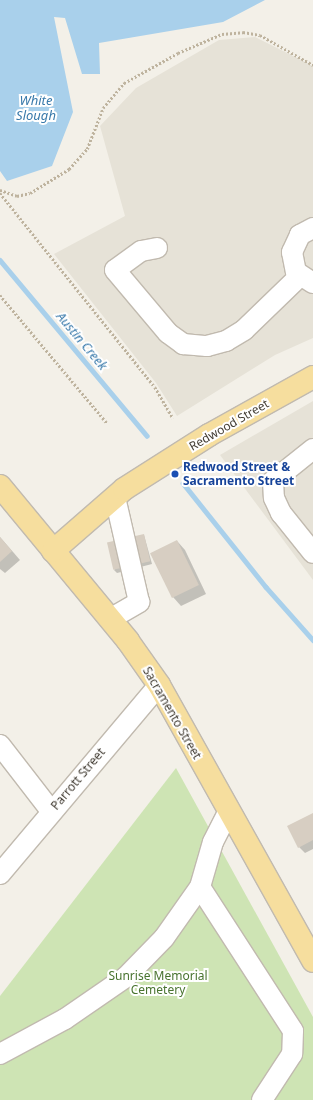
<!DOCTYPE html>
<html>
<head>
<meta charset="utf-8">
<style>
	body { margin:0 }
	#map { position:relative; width:313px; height:1100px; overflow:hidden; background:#f3f0e8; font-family:"Noto Sans",sans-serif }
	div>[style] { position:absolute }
	.residential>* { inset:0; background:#e6e2d7 }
	.green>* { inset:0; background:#cee4b4 }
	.water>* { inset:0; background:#a9d0eb }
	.shadow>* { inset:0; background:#0003 }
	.stream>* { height:4.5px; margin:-2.25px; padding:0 2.25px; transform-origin:2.25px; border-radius:2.25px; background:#a9d0eb }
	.building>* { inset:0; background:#d7cec2; transform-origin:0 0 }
	.path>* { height:2.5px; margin-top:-1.25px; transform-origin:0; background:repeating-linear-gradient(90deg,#beb39e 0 2px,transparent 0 4px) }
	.roads { filter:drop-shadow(1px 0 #c1baaf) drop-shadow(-1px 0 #c1baaf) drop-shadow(0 1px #c1baaf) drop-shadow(0 -1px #c1baaf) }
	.minor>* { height:20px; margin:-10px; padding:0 10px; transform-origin:10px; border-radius:10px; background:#fff }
	.major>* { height:22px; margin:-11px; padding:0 11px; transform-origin:11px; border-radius:11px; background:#f6de9e }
	.dots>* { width:11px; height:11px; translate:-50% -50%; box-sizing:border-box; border:2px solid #fff; border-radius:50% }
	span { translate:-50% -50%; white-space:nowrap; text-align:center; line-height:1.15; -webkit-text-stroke:4px #fff; paint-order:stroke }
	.street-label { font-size:12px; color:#464037 }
	.transit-label { font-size:12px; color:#164399; font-weight:700 }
	.left { translate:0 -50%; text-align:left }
	.park-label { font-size:12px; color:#48732f }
	.water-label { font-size:13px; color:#3879aa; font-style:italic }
</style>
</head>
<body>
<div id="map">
	<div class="residential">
		<div style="clip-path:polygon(255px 37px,313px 66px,313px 338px,275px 355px,177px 416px,156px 383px,54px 254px,125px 216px,100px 126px,136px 88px,219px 40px)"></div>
		<div style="clip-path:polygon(313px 401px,313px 580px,220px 455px)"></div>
	</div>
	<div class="green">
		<div style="clip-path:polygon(176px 768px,313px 1017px,313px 1100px,0 1100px,0 996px)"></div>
	</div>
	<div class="water">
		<div style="clip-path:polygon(0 0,265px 0,223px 22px,99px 43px,100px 74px,82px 74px,65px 18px,54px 17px,73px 112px,52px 166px,7px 181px,0 171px)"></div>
	</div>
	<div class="shadow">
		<div style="clip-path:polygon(144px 535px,152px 564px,117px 573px,114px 570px)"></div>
		<div style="clip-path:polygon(0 537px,20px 560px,5px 573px,0 569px)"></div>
		<div style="clip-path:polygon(177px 541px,185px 550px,206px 594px,181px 606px,173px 597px)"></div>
		<div style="clip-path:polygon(313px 814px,313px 849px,305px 853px,299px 847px)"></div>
	</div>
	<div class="stream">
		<div style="left:0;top:260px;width:229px;rotate:50.1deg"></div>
		<div style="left:183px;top:483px;width:133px;rotate:51.4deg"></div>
		<div style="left:266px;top:587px;width:71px;rotate:48.4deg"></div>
	</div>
	<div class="building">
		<div style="left:144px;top:534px;width:28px;height:38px;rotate:77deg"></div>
		<div style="clip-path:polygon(0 537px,12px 551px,0 562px)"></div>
		<div style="left:177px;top:540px;width:50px;height:30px;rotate:64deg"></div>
		<div style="clip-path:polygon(313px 813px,313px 840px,298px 848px,287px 826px)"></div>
	</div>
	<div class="path">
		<div style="left:0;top:190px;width:18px;rotate:19deg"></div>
		<div style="left:17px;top:196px;width:13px;rotate:-13deg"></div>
		<div style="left:30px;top:193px;width:46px;rotate:-31.6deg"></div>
		<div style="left:69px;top:169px;width:27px;rotate:-48deg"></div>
		<div style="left:87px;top:149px;width:44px;rotate:-68.7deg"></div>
		<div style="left:103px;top:108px;width:33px;rotate:-50deg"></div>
		<div style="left:124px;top:83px;width:62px;rotate:-29.1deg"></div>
		<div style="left:178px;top:53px;width:48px;rotate:-23.4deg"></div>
		<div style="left:222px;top:34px;width:21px;rotate:-5deg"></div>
		<div style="left:243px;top:32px;width:17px;rotate:10deg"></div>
		<div style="left:260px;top:35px;width:61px;rotate:29.5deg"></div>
		<div style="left:0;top:193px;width:248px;rotate:51.4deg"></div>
		<div style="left:155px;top:387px;width:36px;rotate:60deg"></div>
		<div style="left:0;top:295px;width:167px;rotate:50.1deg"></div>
	</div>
	<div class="roads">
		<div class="minor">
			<div style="left:313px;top:228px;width:15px;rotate:152deg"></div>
			<div style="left:300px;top:235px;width:19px;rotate:115deg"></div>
			<div style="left:292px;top:252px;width:20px;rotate:79deg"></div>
			<div style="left:296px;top:272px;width:20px;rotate:33deg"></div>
			<div style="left:157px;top:248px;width:16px;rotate:169deg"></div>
			<div style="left:141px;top:251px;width:32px;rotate:144deg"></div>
			<div style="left:115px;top:270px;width:82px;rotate:49.9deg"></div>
			<div style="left:168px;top:333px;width:19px;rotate:36deg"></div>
			<div style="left:183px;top:344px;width:24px;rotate:5deg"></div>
			<div style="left:207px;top:346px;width:20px;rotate:-15deg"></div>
			<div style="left:226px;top:341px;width:21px;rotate:-31deg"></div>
			<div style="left:244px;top:330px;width:78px;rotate:-44deg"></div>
			<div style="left:313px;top:449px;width:51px;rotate:141.3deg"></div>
			<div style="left:273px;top:481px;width:17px;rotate:87deg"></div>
			<div style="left:274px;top:498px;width:17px;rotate:65deg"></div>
			<div style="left:281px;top:513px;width:51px;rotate:51.3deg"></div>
			<div style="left:110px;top:619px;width:34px;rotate:-30deg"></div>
			<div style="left:139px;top:602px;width:108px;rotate:-102.9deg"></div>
			<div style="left:0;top:745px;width:83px;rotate:52.3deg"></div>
			<div style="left:0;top:874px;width:247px;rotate:-49.9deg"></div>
			<div style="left:200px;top:887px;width:171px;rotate:57.1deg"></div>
			<div style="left:293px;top:1031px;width:23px;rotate:92deg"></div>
			<div style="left:292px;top:1054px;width:55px;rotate:123.1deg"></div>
			<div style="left:0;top:1054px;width:74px;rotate:-28.3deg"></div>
			<div style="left:65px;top:1019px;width:74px;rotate:-34.5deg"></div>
			<div style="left:126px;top:977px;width:54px;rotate:-45.7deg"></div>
			<div style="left:164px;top:938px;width:62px;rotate:-54.8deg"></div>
			<div style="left:200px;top:887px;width:47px;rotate:-73.9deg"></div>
			<div style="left:213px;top:842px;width:33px;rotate:-63deg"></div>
		</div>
		<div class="major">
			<div style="left:0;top:486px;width:201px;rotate:50.4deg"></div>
			<div style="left:128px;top:641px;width:54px;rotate:54.8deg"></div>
			<div style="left:159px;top:685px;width:316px;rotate:60.8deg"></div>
			<div style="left:53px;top:551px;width:94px;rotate:-41.1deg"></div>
			<div style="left:124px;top:489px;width:101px;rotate:-32.4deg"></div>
			<div style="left:209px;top:435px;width:119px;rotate:-29.1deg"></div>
		</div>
	</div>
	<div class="dots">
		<div style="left:175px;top:474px;background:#1a4fb4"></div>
	</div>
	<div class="street-label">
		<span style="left:229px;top:425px;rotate:-30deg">Redwood Street</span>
		<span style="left:172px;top:713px;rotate:60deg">Sacramento Street</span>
		<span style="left:78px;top:779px;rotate:-50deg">Parrott Street</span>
	</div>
	<div class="transit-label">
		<span class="left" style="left:183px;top:474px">Redwood Street &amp;<br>Sacramento Street</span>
	</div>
	<div class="park-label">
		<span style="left:158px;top:983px">Sunrise Memorial<br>Cemetery</span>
	</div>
	<div class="water-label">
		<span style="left:36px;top:108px">White<br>Slough</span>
		<span style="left:82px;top:341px;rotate:50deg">Austin Creek</span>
	</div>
</div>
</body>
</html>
